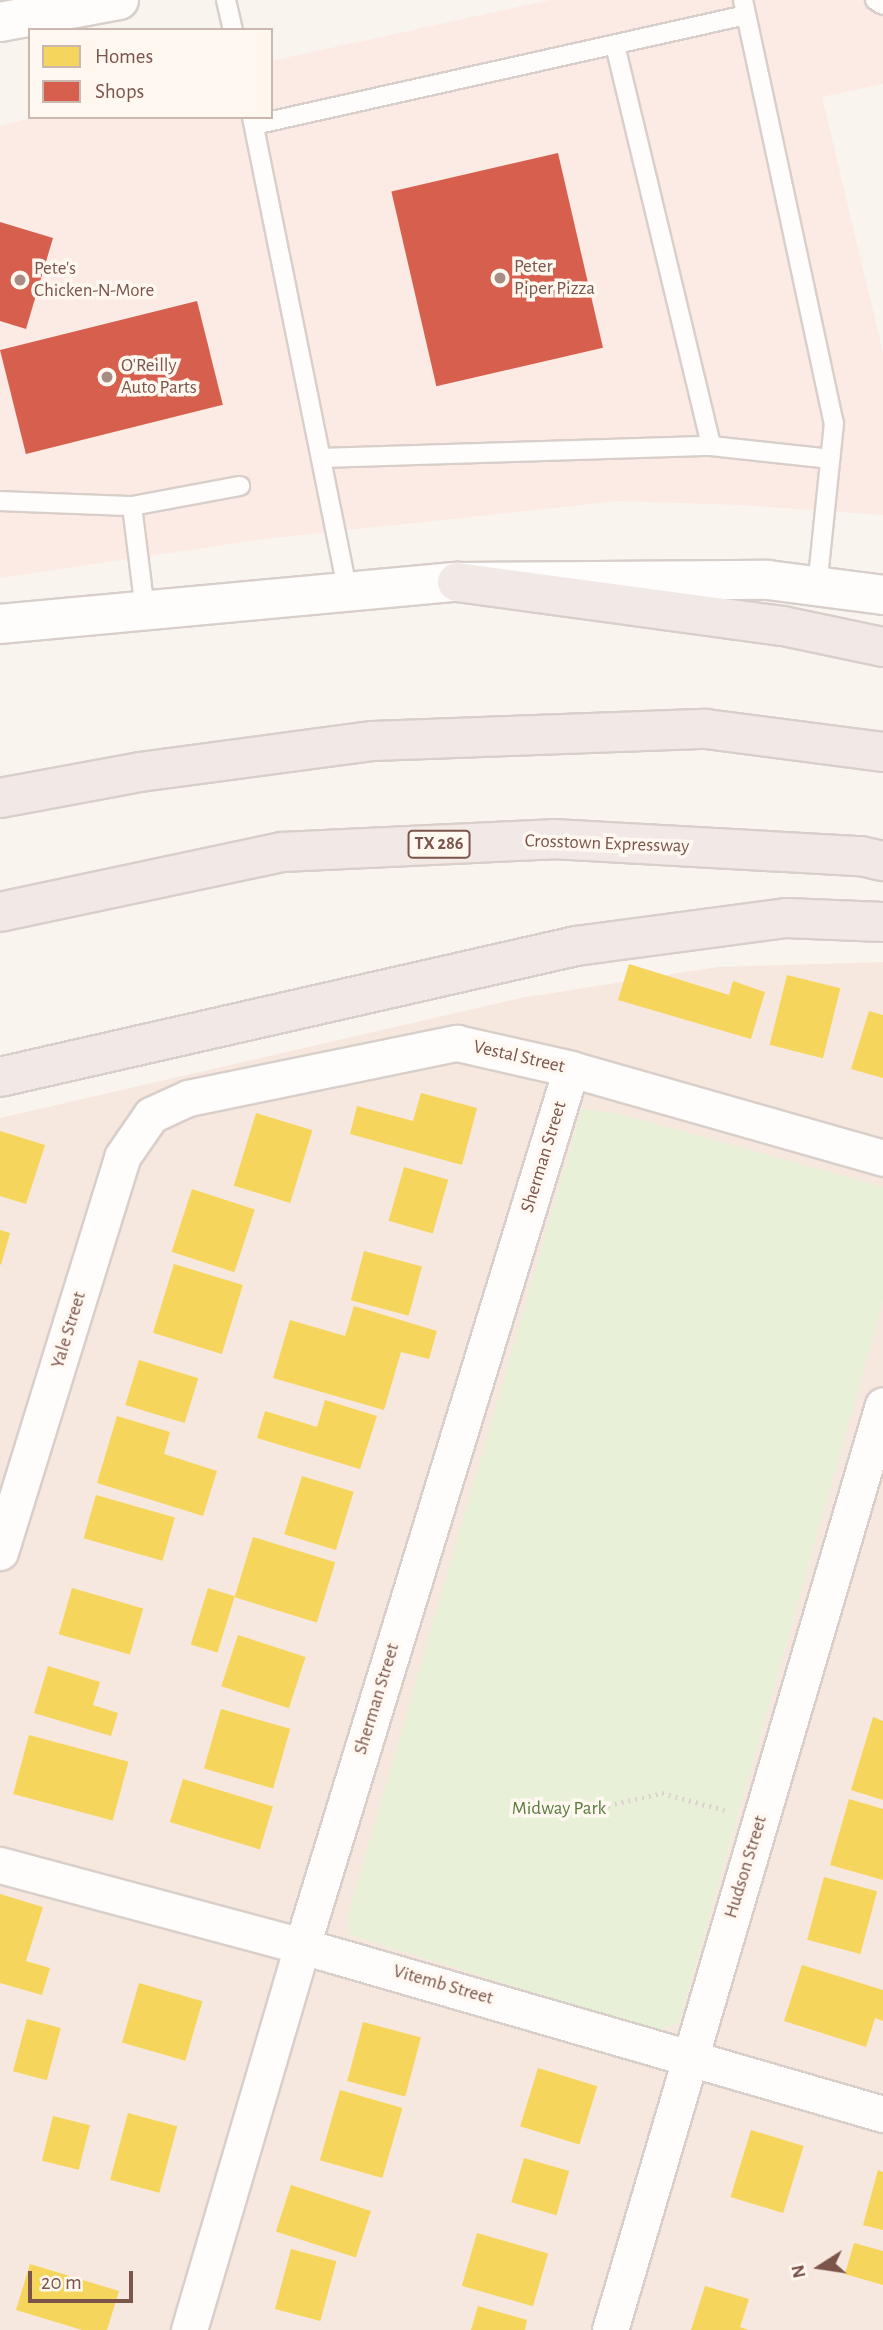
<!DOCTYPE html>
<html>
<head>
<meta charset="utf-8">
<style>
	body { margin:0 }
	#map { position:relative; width:883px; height:2330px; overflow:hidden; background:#faf4ee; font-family:"Alegreya Sans",sans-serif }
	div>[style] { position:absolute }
	.residential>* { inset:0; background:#f6e8de }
	.commercial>* { inset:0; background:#fceae5 }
	.green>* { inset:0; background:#e9f0d8 }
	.homes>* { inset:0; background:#f6d55c; transform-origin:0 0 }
	.shops>* { inset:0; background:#d6604d; transform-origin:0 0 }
	.path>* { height:4.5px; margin-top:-2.25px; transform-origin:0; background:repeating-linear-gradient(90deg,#dcd2ce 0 2px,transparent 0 7px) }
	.roads { filter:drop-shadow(2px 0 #d9cfca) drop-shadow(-2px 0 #d9cfca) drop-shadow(0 2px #d9cfca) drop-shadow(0 -2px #d9cfca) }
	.service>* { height:18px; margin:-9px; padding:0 9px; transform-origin:9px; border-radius:9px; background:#fefdfc }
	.minor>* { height:35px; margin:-17.5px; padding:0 17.5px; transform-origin:17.5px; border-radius:17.5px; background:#fefdfc }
	.secondary>* { height:38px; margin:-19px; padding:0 19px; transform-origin:19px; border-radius:19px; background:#fefdfc }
	.motorway>* { height:38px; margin:-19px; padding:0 19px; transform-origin:19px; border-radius:19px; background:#f2e8e6 }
	.dots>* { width:19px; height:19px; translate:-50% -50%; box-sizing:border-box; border:4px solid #fff8f1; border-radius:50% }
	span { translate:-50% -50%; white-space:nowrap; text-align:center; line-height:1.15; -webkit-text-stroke:7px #fff8f1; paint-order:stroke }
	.shield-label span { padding:2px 5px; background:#fff8f1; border:2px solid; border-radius:5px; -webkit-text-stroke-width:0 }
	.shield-label { font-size:18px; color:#7b554a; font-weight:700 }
	.poi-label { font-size:19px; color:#7b554a }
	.left { translate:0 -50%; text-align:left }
	.street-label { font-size:19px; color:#7b554a }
	.park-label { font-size:19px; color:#597b3f }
	.legend { position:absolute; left:28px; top:28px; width:245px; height:91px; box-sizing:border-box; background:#fff8f1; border:2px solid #cab7ae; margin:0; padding:9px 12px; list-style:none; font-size:21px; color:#7b554a }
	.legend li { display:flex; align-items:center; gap:14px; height:35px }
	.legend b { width:35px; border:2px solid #cab7ae }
	.north { position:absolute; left:785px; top:2232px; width:70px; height:70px; -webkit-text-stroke:5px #fff8f1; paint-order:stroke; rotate:258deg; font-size:19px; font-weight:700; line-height:28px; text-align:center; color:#7b554a }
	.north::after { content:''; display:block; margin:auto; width:24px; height:32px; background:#7b554a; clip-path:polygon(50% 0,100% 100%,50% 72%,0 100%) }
	.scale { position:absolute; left:28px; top:2271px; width:105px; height:32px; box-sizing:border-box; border:4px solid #7b554a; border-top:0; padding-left:9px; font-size:21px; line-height:24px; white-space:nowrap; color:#7b554a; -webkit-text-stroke:5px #fff8f1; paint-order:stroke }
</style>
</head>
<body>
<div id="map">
	<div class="residential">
		<div style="clip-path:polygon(883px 962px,883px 1187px,620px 1114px,582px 1109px,679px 2023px,883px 1302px,883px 2330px,0 2330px,0 1118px,521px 998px,717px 967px)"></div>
	</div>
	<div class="commercial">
		<div style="clip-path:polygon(550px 0,883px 0,883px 84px,822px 97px,883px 353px,883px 515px,741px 505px,619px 501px,263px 539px,0 578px,0 126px,35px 117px,271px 117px,271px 61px)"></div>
	</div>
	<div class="green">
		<div style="clip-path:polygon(582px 1109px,620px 1114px,883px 1187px,883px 1302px,679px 2023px,658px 2031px,350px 1935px,347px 1919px)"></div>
	</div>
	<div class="homes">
		<div style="clip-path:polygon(629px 964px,729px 995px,733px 981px,765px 992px,751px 1039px,618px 1000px)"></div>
		<div style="left:787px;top:975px;width:55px;height:72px;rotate:14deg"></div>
		<div style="clip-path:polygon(869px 1011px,883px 1015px,883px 1078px,851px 1069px)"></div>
		<div style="clip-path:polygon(421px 1093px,477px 1108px,462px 1165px,350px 1134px,357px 1106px,413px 1121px)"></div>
		<div style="left:256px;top:1113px;width:59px;height:76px;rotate:17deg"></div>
		<div style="clip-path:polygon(0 1131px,45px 1145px,26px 1204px,0 1196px)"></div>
		<div style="left:404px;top:1167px;width:46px;height:56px;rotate:16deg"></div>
		<div style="left:192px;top:1189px;width:66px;height:66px;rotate:18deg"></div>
		<div style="clip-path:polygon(0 1230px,10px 1233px,1px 1265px,0 1264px)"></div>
		<div style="left:364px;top:1251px;width:60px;height:51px;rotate:15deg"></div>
		<div style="left:174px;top:1264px;width:72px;height:72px;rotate:17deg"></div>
		<div style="clip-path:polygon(354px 1306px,437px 1331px,429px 1359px,401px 1352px,384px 1410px,273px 1378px,290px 1320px,345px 1336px)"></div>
		<div style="left:139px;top:1360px;width:62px;height:47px;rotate:17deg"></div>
		<div style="clip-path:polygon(325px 1400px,377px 1416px,360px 1469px,257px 1438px,265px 1411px,317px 1427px)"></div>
		<div style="clip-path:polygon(117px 1416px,170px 1432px,164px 1454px,217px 1471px,203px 1516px,97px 1483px)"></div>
		<div style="left:302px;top:1476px;width:54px;height:61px;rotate:17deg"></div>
		<div style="left:96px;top:1495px;width:82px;height:45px;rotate:16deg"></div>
		<div style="left:253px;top:1537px;width:86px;height:63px;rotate:17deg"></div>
		<div style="left:72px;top:1588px;width:74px;height:48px;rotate:16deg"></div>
		<div style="left:208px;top:1588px;width:28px;height:59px;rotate:17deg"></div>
		<div style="left:238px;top:1635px;width:71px;height:54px;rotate:18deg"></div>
		<div style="clip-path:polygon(48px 1666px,100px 1682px,93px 1705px,118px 1713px,111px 1736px,34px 1713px)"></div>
		<div style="left:221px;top:1709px;width:72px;height:62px;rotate:16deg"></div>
		<div style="clip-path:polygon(873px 1717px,883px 1721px,883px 1800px,851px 1790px)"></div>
		<div style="left:29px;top:1735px;width:103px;height:61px;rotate:15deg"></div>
		<div style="left:183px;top:1779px;width:94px;height:45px;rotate:17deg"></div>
		<div style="clip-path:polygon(849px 1799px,883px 1809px,883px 1880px,830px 1865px)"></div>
		<div style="left:824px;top:1877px;width:55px;height:65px;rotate:15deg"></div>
		<div style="clip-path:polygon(0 1894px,43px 1907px,26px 1961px,50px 1968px,42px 1995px,0 1983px)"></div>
		<div style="clip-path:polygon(802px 1965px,883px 1990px,883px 2021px,875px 2018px,866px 2047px,784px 2021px)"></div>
		<div style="left:139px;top:1983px;width:66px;height:62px;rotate:16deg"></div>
		<div style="left:27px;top:2019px;width:35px;height:54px;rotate:15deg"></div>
		<div style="left:363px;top:2022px;width:60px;height:61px;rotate:15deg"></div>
		<div style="left:538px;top:2068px;width:62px;height:61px;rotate:17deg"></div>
		<div style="left:340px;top:2090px;width:65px;height:73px;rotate:16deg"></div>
		<div style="left:128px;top:2113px;width:51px;height:69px;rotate:15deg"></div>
		<div style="left:53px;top:2116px;width:38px;height:46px;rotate:14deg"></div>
		<div style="left:751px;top:2130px;width:55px;height:70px;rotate:17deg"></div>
		<div style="left:524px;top:2158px;width:47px;height:46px;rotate:16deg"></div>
		<div style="clip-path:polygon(878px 2170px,883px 2172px,883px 2230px,863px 2225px)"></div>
		<div style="left:291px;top:2185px;width:84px;height:49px;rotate:18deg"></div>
		<div style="left:477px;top:2233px;width:74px;height:55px;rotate:16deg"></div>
		<div style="clip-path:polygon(854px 2243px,883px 2251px,883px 2285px,845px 2274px)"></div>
		<div style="left:291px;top:2249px;width:47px;height:62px;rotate:15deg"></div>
		<div style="clip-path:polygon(30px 2264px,119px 2291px,107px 2330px,82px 2330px,16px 2310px)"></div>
		<div style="clip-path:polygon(705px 2286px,749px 2299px,740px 2327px,748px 2330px,691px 2330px)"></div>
		<div style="clip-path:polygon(478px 2306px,527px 2320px,525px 2330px,471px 2330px)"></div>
	</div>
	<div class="shops">
		<div style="left:558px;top:153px;width:200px;height:171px;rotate:77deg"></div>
		<div style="clip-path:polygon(0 222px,53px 238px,26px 329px,0 321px)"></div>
		<div style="left:197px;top:301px;width:107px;height:203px;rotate:76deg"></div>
	</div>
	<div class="path">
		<div style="left:601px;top:1807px;width:63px;rotate:-12.9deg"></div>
		<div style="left:662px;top:1793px;width:68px;rotate:15.3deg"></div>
	</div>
	<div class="roads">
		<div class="service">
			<div style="left:226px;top:0;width:31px;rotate:77deg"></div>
			<div style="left:743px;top:0;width:433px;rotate:77.9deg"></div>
			<div style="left:834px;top:423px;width:165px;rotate:95.9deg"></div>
			<div style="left:875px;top:0;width:9px;rotate:32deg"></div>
			<div style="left:615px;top:45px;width:412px;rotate:76.5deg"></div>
			<div style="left:252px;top:117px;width:485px;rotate:78.6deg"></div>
			<div style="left:254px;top:125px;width:504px;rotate:-12.6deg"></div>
			<div style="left:321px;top:458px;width:390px;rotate:-1.8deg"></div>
			<div style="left:711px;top:446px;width:120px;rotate:6.2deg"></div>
			<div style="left:0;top:501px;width:132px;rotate:2.2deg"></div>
			<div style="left:132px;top:506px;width:105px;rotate:82.9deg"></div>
			<div style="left:132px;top:506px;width:110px;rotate:-10.5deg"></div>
		</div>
		<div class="minor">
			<div style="left:0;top:1552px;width:413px;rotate:-72.8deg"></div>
			<div style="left:122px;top:1157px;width:51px;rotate:-55.4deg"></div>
			<div style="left:151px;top:1115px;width:41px;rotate:-24.7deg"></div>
			<div style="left:188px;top:1098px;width:275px;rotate:-11.6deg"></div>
			<div style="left:457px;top:1043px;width:117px;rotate:12.8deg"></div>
			<div style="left:571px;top:1069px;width:324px;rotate:15.9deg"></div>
			<div style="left:0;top:1865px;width:313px;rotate:15deg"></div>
			<div style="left:302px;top:1946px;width:605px;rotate:16.13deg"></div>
			<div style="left:189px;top:2330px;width:400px;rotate:-73.6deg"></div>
			<div style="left:302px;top:1946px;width:917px;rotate:-72.95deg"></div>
			<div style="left:610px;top:2330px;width:964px;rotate:-73.56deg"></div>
		</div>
		<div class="secondary">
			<div style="left:0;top:22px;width:121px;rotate:-10.5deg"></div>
			<div style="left:0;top:624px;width:459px;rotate:-5.3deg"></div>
			<div style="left:457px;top:582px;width:311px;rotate:-0.4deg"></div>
			<div style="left:768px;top:580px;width:116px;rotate:7.4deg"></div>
		</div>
		<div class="motorway">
			<div style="left:457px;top:582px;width:329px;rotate:7.7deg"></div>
			<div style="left:783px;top:626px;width:102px;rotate:11.9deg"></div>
			<div style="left:0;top:798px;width:142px;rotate:-10.5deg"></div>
			<div style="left:140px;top:772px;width:235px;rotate:-7.6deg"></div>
			<div style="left:373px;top:741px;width:333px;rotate:-2.1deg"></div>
			<div style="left:706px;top:729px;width:178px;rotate:7.4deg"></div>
			<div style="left:0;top:912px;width:288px;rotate:-12deg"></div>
			<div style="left:282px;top:852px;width:271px;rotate:-2.7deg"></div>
			<div style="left:553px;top:839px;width:308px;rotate:3.2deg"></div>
			<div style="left:861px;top:856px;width:23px;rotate:13deg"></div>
			<div style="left:0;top:1077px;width:591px;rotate:-12.81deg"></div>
			<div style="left:576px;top:946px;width:212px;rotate:-7.6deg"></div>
			<div style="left:786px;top:918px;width:97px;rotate:2.4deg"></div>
		</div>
	</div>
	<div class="dots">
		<div style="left:500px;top:278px;background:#a78d83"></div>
		<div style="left:20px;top:280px;background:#a78d83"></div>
		<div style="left:107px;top:377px;background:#a78d83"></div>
	</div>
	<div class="shield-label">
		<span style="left:439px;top:844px">TX 286</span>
	</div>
	<div class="poi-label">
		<span class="left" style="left:514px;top:278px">Peter<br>Piper Pizza</span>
		<span class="left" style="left:34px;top:280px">Pete's<br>Chicken-N-More</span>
		<span class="left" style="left:121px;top:377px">O'Reilly<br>Auto Parts</span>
	</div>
	<div class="street-label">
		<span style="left:607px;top:844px;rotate:2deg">Crosstown Expressway</span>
		<span style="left:519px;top:1057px;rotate:13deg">Vestal Street</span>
		<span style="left:544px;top:1157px;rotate:-73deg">Sherman Street</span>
		<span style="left:69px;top:1330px;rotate:-73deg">Yale Street</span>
		<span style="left:377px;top:1699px;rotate:-73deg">Sherman Street</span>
		<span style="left:746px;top:1867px;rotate:-73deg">Hudson Street</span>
		<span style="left:443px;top:1985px;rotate:16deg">Vitemb Street</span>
	</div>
	<div class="park-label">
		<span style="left:559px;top:1809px">Midway Park</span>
	</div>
	<ul class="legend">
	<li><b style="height:19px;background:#f6d55c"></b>Homes</li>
	<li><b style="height:19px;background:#d6604d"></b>Shops</li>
	</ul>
	<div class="north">N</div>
	<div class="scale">20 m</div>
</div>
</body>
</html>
